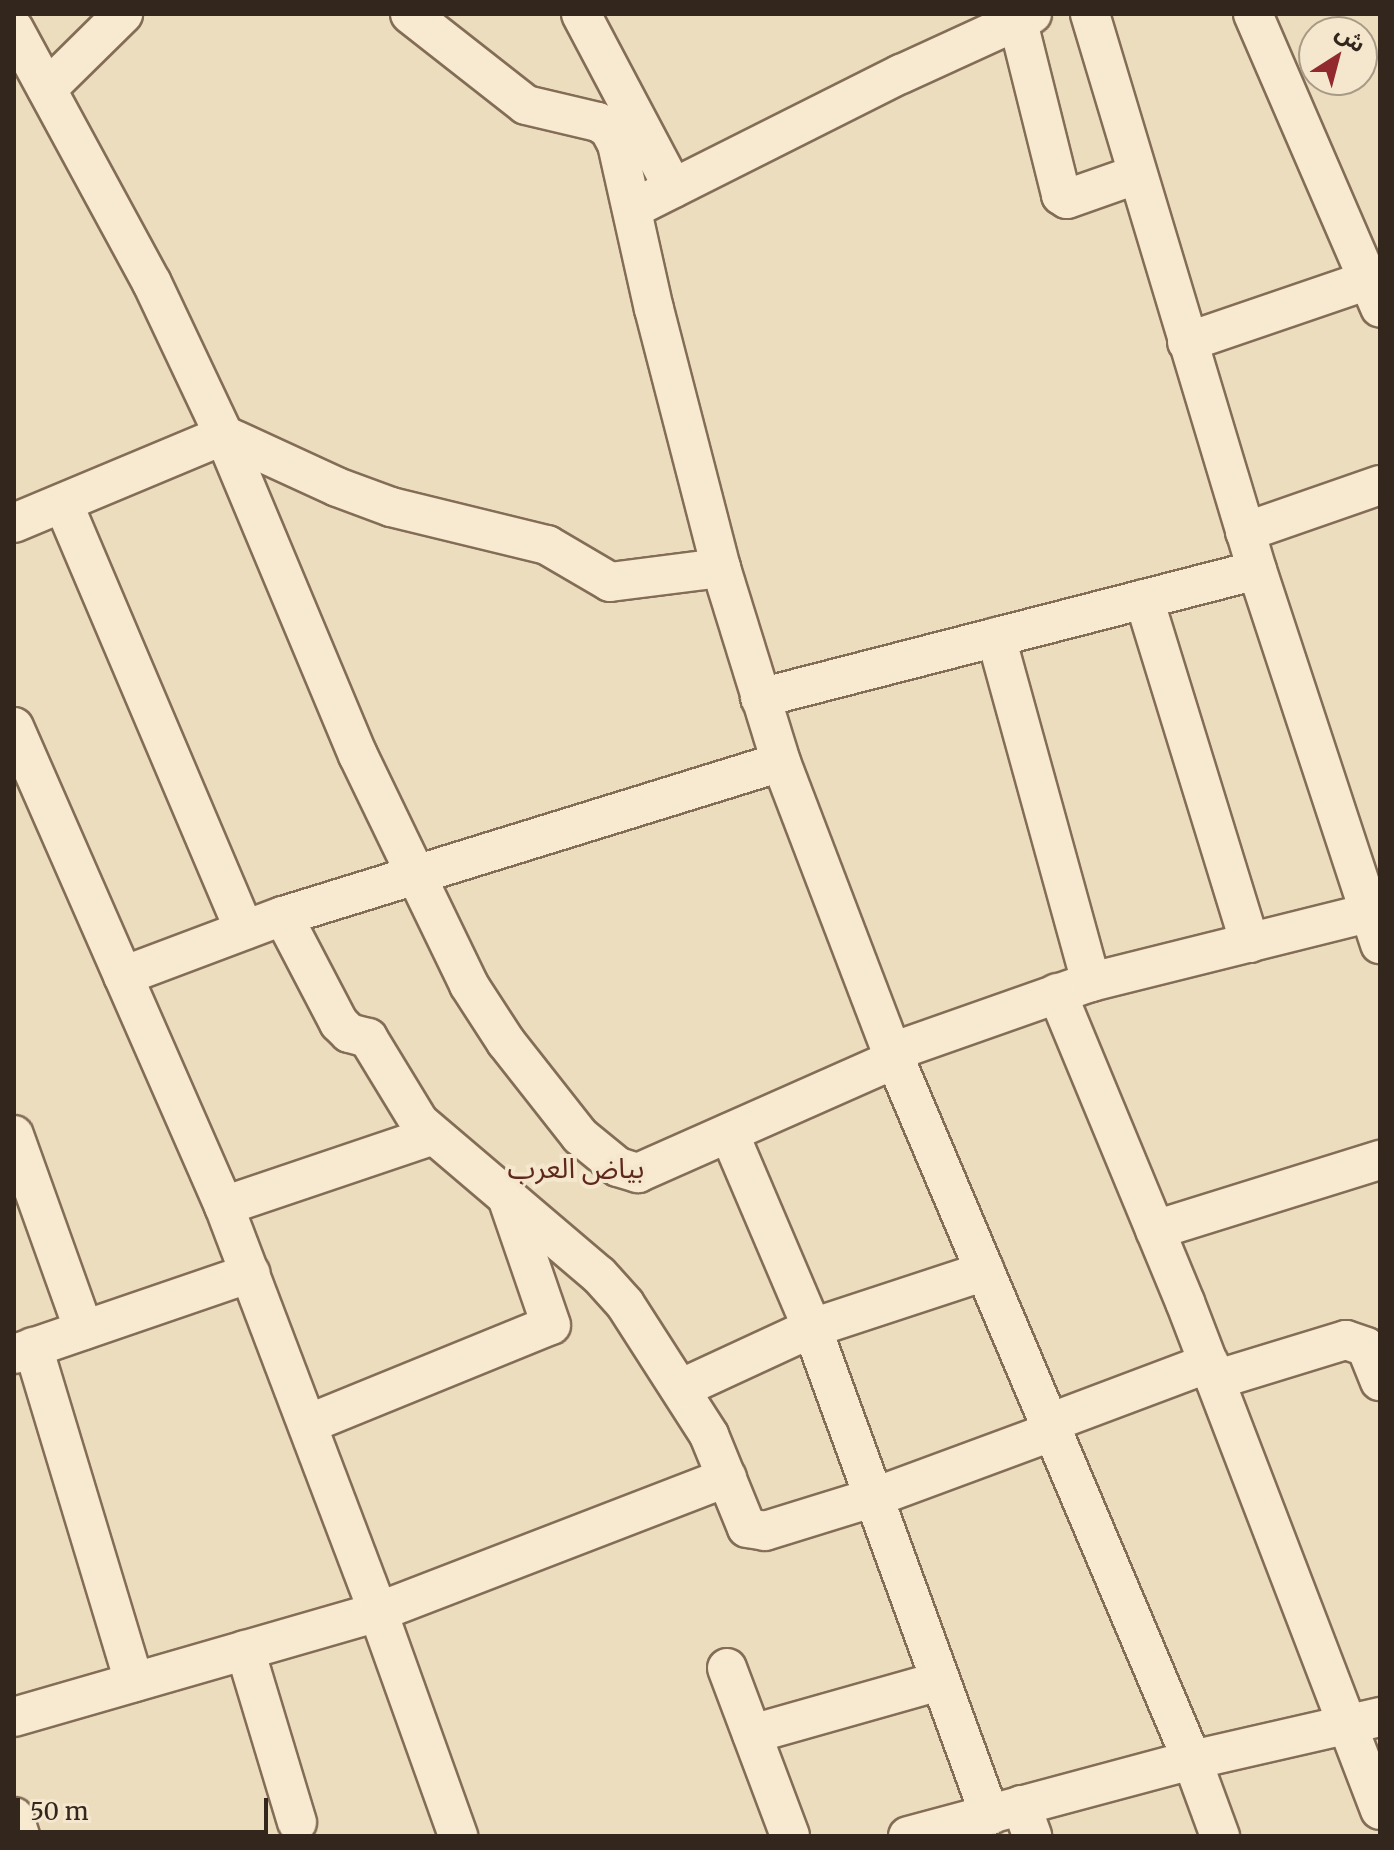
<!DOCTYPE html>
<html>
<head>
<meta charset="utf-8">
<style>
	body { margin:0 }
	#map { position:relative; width:1394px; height:1850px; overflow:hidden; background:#ecddbe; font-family:Merriweather,"Noto Sans Arabic",serif }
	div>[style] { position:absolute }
	.roads { filter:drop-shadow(2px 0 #846d57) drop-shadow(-2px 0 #846d57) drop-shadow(0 2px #846d57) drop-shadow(0 -2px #846d57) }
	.street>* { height:38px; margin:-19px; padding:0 19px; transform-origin:19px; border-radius:19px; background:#f8ead0 }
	span { translate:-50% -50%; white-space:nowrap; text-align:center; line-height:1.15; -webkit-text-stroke:8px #f4e7cd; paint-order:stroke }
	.quarter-label { font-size:28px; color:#5f281c }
	.frame { position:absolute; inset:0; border:16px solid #33261c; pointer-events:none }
	.north { position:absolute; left:1298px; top:16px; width:80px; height:80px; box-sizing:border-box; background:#f4e7cd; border:2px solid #a79a86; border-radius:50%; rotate:36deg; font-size:22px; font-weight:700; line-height:32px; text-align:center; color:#33261c }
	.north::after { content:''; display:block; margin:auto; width:28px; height:36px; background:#91292e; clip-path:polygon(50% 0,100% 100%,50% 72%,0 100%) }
	.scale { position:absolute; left:16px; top:1798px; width:252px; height:36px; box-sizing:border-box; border:4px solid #33261c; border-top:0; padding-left:10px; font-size:24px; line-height:28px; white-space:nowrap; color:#33261c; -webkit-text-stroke:6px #f4e7cd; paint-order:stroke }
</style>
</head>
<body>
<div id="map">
	<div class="roads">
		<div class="street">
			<div style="left:410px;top:14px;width:147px;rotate:38.1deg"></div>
			<div style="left:526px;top:105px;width:74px;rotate:13.3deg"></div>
			<div style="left:598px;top:122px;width:13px;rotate:32deg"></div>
			<div style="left:609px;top:129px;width:17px;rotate:62deg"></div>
			<div style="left:617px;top:144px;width:169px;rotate:77.4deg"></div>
			<div style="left:654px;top:309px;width:268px;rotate:75.5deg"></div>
			<div style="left:721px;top:568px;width:203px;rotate:72.8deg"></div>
			<div style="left:781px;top:762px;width:311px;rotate:69.1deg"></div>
			<div style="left:892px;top:1052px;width:769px;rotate:67.04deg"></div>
			<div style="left:1192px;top:1760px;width:81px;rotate:69.8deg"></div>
			<div style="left:581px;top:14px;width:197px;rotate:62.1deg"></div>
			<div style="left:1016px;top:14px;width:187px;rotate:76deg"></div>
			<div style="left:1061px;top:195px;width:7px;rotate:34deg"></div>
			<div style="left:1067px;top:199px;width:72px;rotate:-19.4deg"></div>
			<div style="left:1090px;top:14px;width:581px;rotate:73.28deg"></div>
			<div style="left:1257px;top:570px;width:394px;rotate:71.8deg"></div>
			<div style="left:1253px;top:14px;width:320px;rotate:66.6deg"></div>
			<div style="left:14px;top:29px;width:289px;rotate:61.5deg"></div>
			<div style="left:152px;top:283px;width:168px;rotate:64.7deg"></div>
			<div style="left:224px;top:435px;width:347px;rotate:67.3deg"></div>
			<div style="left:358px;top:755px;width:255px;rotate:64.2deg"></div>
			<div style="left:469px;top:985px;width:68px;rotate:57deg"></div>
			<div style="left:506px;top:1042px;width:120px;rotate:51.8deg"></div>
			<div style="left:580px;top:1136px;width:49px;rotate:39.2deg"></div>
			<div style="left:618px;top:1167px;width:21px;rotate:17deg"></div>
			<div style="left:638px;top:1173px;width:281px;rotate:-23.9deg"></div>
			<div style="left:47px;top:89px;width:107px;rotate:-44.6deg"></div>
			<div style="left:634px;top:208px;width:299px;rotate:-26.7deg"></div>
			<div style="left:901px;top:74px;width:144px;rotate:-24.6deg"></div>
			<div style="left:1187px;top:342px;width:204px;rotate:-18.9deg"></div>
			<div style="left:63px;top:503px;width:464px;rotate:67deg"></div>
			<div style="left:14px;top:523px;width:228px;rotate:-22.7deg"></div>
			<div style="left:224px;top:435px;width:124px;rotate:24.7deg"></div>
			<div style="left:337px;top:487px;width:58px;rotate:20.3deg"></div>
			<div style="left:391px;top:507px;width:161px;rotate:13.7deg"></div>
			<div style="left:547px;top:545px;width:73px;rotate:30.4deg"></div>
			<div style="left:610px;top:582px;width:112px;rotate:-7.2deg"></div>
			<div style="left:1245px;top:532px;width:143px;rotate:-19.2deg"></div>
			<div style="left:1144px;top:599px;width:360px;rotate:72.9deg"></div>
			<div style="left:996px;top:637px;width:358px;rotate:74.6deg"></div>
			<div style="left:760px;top:698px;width:513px;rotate:-14.44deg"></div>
			<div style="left:14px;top:727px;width:523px;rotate:66.33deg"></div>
			<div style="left:224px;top:1206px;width:434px;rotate:69.2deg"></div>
			<div style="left:378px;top:1612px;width:238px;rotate:70.3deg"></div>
			<div style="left:283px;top:916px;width:121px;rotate:62.4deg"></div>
			<div style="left:339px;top:1023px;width:14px;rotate:45deg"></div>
			<div style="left:349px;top:1033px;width:20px;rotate:15deg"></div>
			<div style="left:368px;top:1038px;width:98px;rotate:58.7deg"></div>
			<div style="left:419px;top:1122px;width:236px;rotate:40.4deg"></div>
			<div style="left:599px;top:1275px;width:39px;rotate:48deg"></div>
			<div style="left:625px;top:1304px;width:156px;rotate:57.3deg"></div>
			<div style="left:709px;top:1435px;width:100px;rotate:67.8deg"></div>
			<div style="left:747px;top:1528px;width:18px;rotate:9deg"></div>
			<div style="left:765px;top:1531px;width:115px;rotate:-17.2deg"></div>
			<div style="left:875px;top:1497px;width:190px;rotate:-20.3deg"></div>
			<div style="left:123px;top:976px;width:171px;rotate:-20.6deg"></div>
			<div style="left:283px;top:916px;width:521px;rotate:-17.18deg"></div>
			<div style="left:1057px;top:993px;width:334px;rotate:67.5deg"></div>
			<div style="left:1185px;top:1302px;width:544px;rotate:69deg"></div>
			<div style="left:892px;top:1052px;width:211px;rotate:-19.4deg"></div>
			<div style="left:1091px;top:982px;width:298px;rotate:-14deg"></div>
			<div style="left:729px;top:1133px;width:212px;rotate:66.9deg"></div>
			<div style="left:812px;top:1328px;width:519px;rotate:69.96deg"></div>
			<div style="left:14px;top:1135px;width:207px;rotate:70.3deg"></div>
			<div style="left:224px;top:1206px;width:219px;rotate:-18.7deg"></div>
			<div style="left:1155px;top:1230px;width:236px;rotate:-17.3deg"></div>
			<div style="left:33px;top:1347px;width:350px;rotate:73.2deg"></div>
			<div style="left:14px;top:1354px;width:250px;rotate:-18.9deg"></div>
			<div style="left:1215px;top:1380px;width:137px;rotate:-17deg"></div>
			<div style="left:1346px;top:1340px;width:21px;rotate:19deg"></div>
			<div style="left:1366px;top:1347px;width:37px;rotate:68deg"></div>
			<div style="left:682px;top:1388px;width:143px;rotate:-24.8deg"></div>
			<div style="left:812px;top:1328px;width:182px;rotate:-18.2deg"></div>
			<div style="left:1049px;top:1423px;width:171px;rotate:-20.6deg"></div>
			<div style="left:308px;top:1424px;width:262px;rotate:-22.2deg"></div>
			<div style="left:551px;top:1325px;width:129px;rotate:-109deg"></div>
			<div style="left:245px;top:1650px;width:180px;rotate:73.2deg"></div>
			<div style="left:727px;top:1668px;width:179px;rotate:69.4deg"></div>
			<div style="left:14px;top:1717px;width:379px;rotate:-16.1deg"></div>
			<div style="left:378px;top:1612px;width:374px;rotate:-21.1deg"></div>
			<div style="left:752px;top:1734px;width:194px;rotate:-15.8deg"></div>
			<div style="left:1021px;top:1805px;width:33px;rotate:70deg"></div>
			<div style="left:14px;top:1817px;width:20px;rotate:72deg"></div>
			<div style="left:908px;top:1836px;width:294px;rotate:-15deg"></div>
			<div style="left:1192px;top:1760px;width:193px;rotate:-12.9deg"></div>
		</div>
	</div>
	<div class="quarter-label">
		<span style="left:576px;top:1168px">بياض العرب</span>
	</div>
	<div class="frame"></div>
	<div class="north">ش</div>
	<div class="scale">50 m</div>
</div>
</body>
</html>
